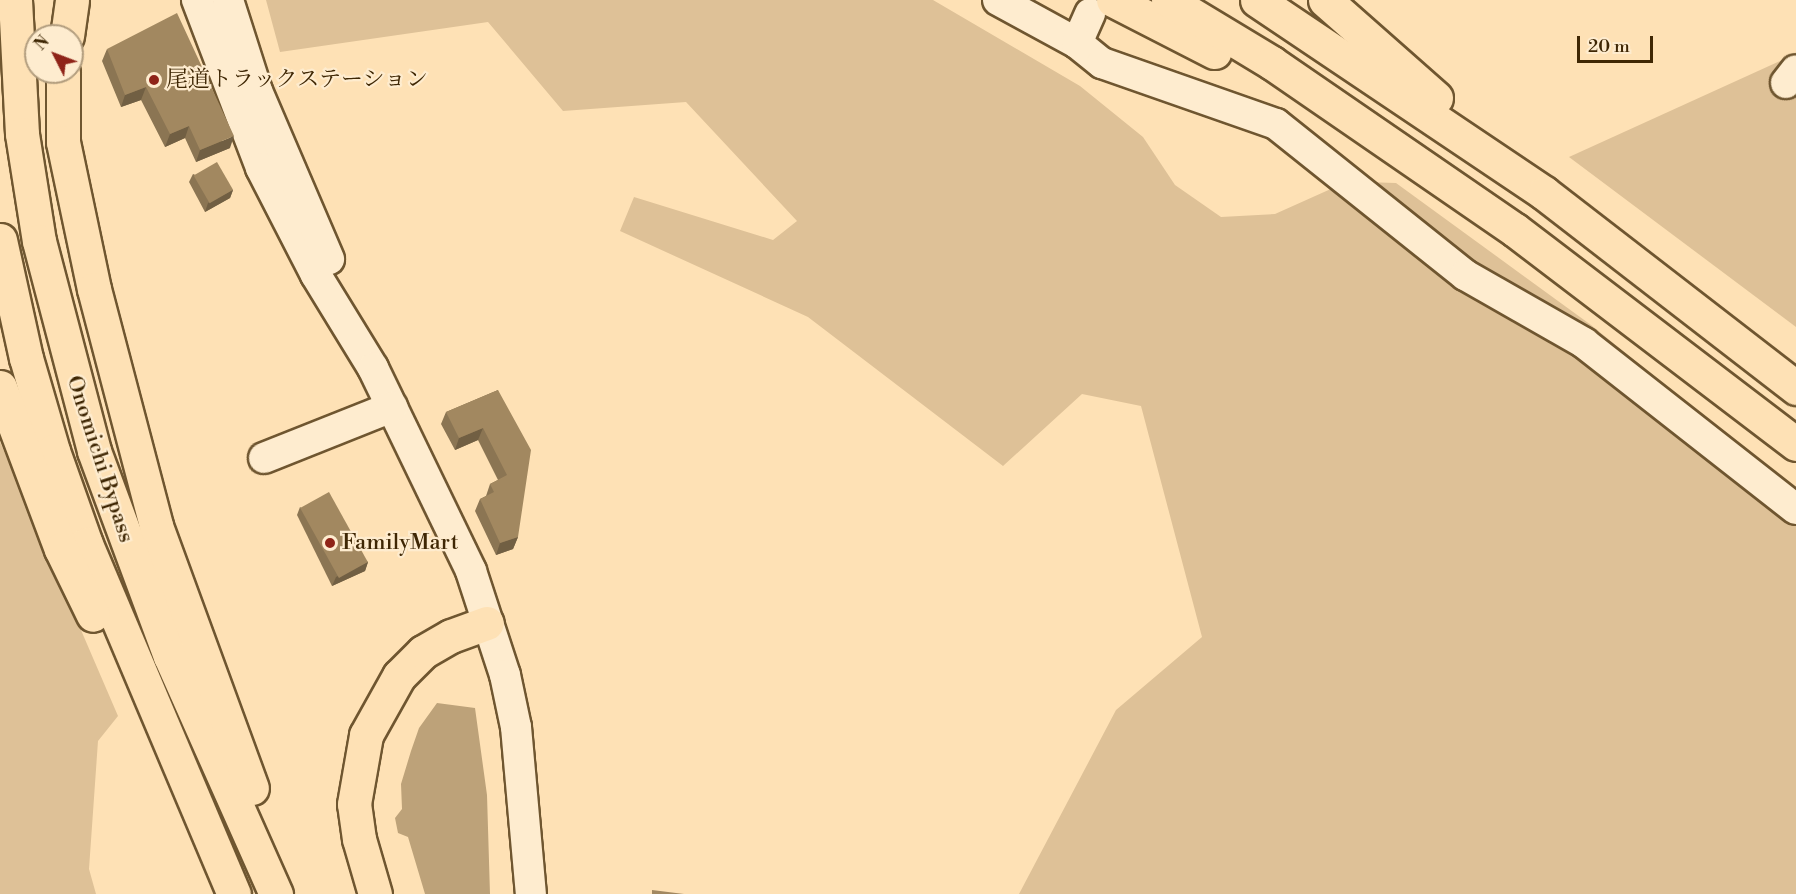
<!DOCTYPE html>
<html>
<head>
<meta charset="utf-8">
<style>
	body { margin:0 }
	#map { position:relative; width:1796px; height:894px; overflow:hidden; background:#fee1b5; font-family:"Libre Bodoni","Noto Serif JP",serif }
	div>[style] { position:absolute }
	.green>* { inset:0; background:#dec197 }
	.water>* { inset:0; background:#bda279 }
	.roads { filter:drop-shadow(2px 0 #6f5630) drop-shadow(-2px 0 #6f5630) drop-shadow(0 2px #6f5630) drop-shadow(0 -2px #6f5630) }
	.minor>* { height:30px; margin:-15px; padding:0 15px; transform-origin:15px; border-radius:15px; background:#feeccf }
	.highway>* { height:33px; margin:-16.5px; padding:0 16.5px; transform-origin:16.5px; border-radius:16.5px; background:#fee1b5 }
	.wall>* { inset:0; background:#8b7553 }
	.shaded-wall>* { inset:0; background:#715f43 }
	.building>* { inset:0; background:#a28860; transform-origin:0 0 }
	.dots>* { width:16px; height:16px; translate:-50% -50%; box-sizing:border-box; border:3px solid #feeccf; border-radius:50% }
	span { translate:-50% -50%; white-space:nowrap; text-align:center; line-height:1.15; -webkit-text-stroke:4.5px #feeccf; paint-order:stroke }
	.poi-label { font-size:22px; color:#3f2704 }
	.left { translate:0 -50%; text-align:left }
	.street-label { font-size:22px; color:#3f2704 }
	.north { position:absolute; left:24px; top:24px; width:60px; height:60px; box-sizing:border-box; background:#feeccf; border:2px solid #b29d7e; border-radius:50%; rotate:312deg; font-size:16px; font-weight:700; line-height:24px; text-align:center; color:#3f2704 }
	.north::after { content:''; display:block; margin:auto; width:21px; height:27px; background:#8f2418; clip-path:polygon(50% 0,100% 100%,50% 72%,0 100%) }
	.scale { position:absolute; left:1577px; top:36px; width:76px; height:27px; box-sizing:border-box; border:3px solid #3f2704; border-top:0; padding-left:8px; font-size:18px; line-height:21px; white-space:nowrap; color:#3f2704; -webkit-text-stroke:4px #feeccf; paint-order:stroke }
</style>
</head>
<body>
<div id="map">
	<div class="green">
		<div style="clip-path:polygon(266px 0,933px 0,1080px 86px,1143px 137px,1175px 185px,1221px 217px,1275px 214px,1333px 188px,1364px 182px,1396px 183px,1591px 325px,1796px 492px,1796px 894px,1019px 894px,1116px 710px,1202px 637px,1141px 406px,1082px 394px,1003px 466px,808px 317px,620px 231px,634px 197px,773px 240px,797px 221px,686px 102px,563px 111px,488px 22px,280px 52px)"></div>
		<div style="clip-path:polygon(1791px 56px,1796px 56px,1796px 327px,1569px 157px)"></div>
		<div style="clip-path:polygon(0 442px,118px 716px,98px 741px,89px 869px,96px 894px,0 894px)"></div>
	</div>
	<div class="water">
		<div style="clip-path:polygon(437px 703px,475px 708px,487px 795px,490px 894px,425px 894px,408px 837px,398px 833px,395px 818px,402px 809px,401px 784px,411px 751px,419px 728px)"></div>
	</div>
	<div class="roads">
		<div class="minor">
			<div style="left:197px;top:0;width:180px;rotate:69.1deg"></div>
			<div style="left:261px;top:168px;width:120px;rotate:62.8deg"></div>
			<div style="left:316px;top:275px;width:109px;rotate:58.5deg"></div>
			<div style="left:373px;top:368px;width:225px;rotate:64.2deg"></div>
			<div style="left:471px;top:571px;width:109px;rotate:71.9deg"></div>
			<div style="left:505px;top:675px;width:53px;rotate:78.1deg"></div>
			<div style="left:516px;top:727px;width:168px;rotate:84.9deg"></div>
			<div style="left:228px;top:0;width:96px;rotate:72.3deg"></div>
			<div style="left:257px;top:91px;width:183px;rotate:66.8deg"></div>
			<div style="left:998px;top:0;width:90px;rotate:28.6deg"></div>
			<div style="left:1077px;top:43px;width:32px;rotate:-66deg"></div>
			<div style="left:1077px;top:43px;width:32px;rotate:39deg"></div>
			<div style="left:1102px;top:63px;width:184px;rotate:19.3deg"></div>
			<div style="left:1276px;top:124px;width:242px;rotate:38.6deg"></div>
			<div style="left:1465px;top:275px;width:137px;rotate:29.7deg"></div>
			<div style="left:1584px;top:343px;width:269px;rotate:38.1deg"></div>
			<div style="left:1786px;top:83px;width:16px;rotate:-52deg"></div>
			<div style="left:264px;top:458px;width:138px;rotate:-21.7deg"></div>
		</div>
		<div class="highway">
			<div style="left:15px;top:0;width:134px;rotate:87deg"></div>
			<div style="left:22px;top:134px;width:108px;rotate:81deg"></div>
			<div style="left:39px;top:241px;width:217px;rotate:75.3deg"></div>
			<div style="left:94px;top:451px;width:219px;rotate:69.7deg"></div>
			<div style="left:170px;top:656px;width:261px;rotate:66deg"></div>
			<div style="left:1113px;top:0;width:114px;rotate:27.2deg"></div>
			<div style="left:1168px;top:0;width:122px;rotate:31.2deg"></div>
			<div style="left:1272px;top:63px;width:295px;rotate:34.5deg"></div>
			<div style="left:1515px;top:230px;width:353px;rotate:37.3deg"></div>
			<div style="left:1257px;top:0;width:346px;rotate:33.9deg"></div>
			<div style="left:1544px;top:193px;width:319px;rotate:37.7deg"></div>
			<div style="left:1325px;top:0;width:148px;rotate:41.4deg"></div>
			<div style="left:67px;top:36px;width:36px;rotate:-82deg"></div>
			<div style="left:63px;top:72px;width:70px;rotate:90deg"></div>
			<div style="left:63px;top:142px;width:150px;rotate:78.1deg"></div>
			<div style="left:94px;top:289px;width:245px;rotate:75.3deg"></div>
			<div style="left:156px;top:526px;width:279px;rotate:69.9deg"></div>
			<div style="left:0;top:240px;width:121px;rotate:77.6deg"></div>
			<div style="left:26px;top:358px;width:97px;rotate:73.8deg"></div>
			<div style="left:53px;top:451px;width:99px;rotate:70.5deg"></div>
			<div style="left:86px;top:544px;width:380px;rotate:67.1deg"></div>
			<div style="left:0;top:387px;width:173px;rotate:69.4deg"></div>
			<div style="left:61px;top:549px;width:73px;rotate:64.1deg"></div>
			<div style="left:375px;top:894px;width:57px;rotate:-106.2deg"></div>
			<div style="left:359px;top:839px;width:35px;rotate:-98deg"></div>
			<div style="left:354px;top:804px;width:70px;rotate:-80.1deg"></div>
			<div style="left:366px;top:735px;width:68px;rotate:-60.8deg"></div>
			<div style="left:399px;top:676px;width:34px;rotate:-45deg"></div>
			<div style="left:423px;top:652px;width:32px;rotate:-30deg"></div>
			<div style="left:451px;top:636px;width:38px;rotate:-20deg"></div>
		</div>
	</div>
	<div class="wall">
		<div style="clip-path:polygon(107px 49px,230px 148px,196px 162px,185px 138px,165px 147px,141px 100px,121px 107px,102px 61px)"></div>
		<div style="clip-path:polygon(193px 174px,233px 190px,230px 198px,205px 212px,189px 182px)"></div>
		<div style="clip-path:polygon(498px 390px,518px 537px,513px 549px,496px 555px,475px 511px,480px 499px,486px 496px,490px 484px,498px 480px,478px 440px,455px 450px,441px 424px,446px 412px)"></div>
		<div style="clip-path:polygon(300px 507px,368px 562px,365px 571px,332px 586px,297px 515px)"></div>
	</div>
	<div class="shaded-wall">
		<div style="clip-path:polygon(146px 87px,141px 100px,121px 107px,125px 95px)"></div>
		<div style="clip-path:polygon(189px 126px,185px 138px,165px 147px,170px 134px)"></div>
		<div style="clip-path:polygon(234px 136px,230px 148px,196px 162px,200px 150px)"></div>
		<div style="clip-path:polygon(233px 190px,230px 198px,205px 212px,208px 203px)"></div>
		<div style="clip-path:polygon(483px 428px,478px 440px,455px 450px,459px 438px)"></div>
		<div style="clip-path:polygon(518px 537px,513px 549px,496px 555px,500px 543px)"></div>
		<div style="clip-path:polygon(368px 562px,365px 571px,332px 586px,336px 577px)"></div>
	</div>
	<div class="building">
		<div style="clip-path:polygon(177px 13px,234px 136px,200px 150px,189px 126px,170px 134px,146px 87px,125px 95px,107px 49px)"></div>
		<div style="left:217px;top:162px;width:32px;height:27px;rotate:60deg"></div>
		<div style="clip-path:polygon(498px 390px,531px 450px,518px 537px,500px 543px,480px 499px,494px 492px,490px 484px,507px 475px,483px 428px,459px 438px,446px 412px)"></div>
		<div style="left:329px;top:492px;width:80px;height:33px;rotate:61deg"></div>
		<div style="clip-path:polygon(652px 890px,684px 894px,652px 894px)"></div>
	</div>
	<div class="dots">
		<div style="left:154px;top:80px;background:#8f2418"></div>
		<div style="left:330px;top:543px;background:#8f2418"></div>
	</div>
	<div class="poi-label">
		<span class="left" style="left:166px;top:80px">尾道トラックステーション</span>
		<span class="left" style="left:342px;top:543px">FamilyMart</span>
	</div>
	<div class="street-label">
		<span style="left:100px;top:459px;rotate:72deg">Onomichi Bypass</span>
	</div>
	<div class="north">N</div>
	<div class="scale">20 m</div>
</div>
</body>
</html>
